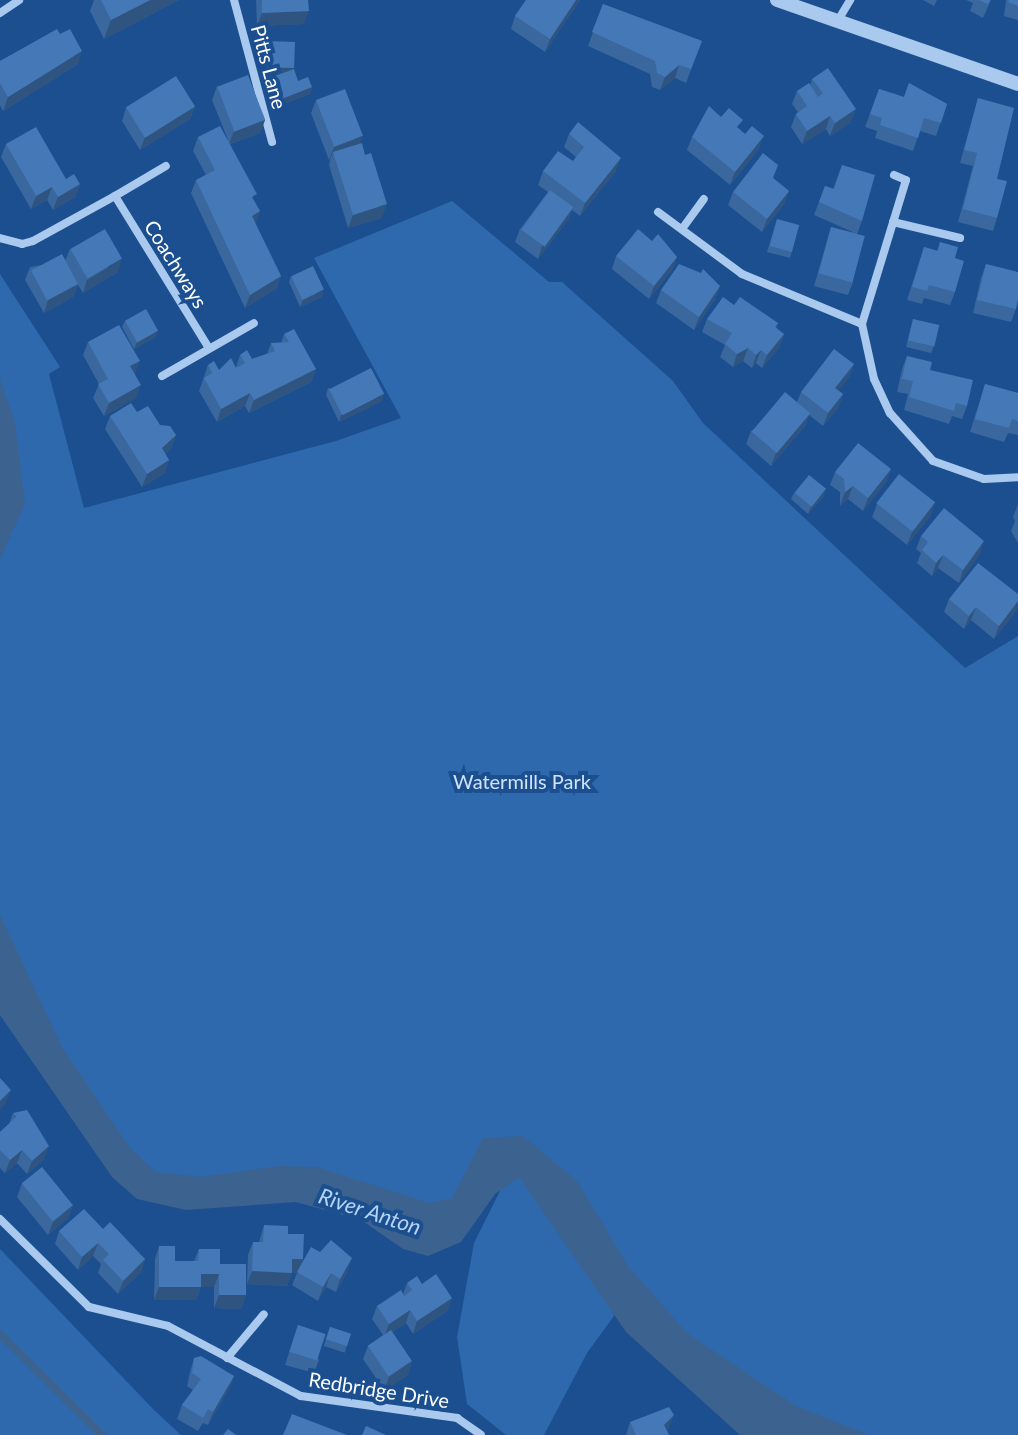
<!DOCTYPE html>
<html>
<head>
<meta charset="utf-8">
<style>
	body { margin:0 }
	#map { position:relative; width:1018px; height:1435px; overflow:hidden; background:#1b4f8f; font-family:Lato,sans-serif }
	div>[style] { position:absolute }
	.green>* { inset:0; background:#2e69ad }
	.water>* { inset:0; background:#3c6290 }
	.stream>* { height:8px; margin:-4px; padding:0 4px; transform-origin:4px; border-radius:4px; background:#3c6290 }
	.minor>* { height:8px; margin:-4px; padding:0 4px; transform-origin:4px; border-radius:4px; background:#a9c9ee }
	.tertiary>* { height:14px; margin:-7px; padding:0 7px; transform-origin:7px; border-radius:7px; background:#a9c9ee }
	.wall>* { inset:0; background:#3a679d; transform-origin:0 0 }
	.shaded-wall>* { inset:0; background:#305480; transform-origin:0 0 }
	.building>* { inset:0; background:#4478b7; transform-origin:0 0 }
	span { translate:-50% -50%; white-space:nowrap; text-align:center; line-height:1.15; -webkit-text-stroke:8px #1b4f8f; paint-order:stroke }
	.street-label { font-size:20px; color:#fff }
	.park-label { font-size:20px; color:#cfe3fa }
	.water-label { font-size:22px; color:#b5d3f5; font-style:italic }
</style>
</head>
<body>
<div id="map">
	<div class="green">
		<div style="clip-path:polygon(452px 201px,549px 282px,562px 282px,673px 381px,703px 423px,965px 668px,1018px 636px,1018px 1435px,800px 1435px,625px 1301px,587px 1353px,544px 1435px,506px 1435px,467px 1404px,457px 1337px,474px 1243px,514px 1163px,467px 1207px,325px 1193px,150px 1191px,0 1005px,0 274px,60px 367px,49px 374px,84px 508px,336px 441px,401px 418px,314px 258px)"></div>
		<div style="clip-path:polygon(0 1249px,154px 1410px,181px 1435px,0 1435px)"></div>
	</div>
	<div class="water">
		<div style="clip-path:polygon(0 379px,15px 423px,25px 504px,0 559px)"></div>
		<div style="clip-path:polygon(0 915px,63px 1049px,131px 1149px,156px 1172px,201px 1177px,280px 1166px,317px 1167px,429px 1203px,452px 1198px,483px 1138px,523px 1136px,578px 1182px,628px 1266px,687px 1333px,796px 1406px,869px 1435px,740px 1435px,626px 1332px,519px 1177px,495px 1194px,461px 1242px,428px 1256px,403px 1249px,361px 1220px,296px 1202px,186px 1210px,137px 1199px,112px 1177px,0 1015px)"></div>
	</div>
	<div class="stream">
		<div style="left:0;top:1334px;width:144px;rotate:44.7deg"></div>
	</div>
	<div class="minor">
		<div style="left:234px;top:0;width:147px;rotate:75deg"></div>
		<div style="left:0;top:13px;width:23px;rotate:-34deg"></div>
		<div style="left:837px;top:22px;width:26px;rotate:-59deg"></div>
		<div style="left:894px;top:175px;width:13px;rotate:23deg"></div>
		<div style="left:906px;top:180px;width:151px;rotate:107deg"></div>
		<div style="left:862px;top:324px;width:56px;rotate:77.7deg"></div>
		<div style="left:874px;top:379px;width:38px;rotate:65deg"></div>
		<div style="left:890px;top:413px;width:64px;rotate:48.1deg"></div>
		<div style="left:933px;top:461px;width:54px;rotate:19.4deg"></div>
		<div style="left:984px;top:479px;width:34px;rotate:-3deg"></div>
		<div style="left:115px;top:196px;width:59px;rotate:-30.5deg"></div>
		<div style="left:658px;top:212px;width:104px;rotate:36.4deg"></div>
		<div style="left:742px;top:274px;width:130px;rotate:22.6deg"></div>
		<div style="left:893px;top:222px;width:69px;rotate:13.4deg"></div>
		<div style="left:682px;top:229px;width:37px;rotate:-54deg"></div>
		<div style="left:0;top:238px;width:23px;rotate:15deg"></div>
		<div style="left:22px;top:244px;width:11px;rotate:-15deg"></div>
		<div style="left:33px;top:241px;width:94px;rotate:-28.8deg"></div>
		<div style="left:115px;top:196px;width:179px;rotate:58.3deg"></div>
		<div style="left:162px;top:376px;width:106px;rotate:-29.9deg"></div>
		<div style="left:0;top:1219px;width:125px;rotate:44.7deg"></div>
		<div style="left:89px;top:1307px;width:81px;rotate:13.5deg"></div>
		<div style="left:168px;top:1326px;width:150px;rotate:27.8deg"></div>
		<div style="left:301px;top:1396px;width:158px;rotate:8deg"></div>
		<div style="left:457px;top:1418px;width:29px;rotate:35deg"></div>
		<div style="left:227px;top:1358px;width:57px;rotate:-49.9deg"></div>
	</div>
	<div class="tertiary">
		<div style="left:777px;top:0;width:255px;rotate:19.2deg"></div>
	</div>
	<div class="wall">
		<div style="clip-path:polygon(94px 0,179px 0,104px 39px,90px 11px)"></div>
		<div style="clip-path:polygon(256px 0,308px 0,304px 24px,257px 26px)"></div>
		<div style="clip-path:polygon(526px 0,580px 0,545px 52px,511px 29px,515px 16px)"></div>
		<div style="clip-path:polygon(923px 0,937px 0,934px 6px)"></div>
		<div style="clip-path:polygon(966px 0,991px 0,983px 18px,970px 11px,973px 3px)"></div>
		<div style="clip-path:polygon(1006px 0,1018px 0,1018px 20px,1004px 16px)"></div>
		<div style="clip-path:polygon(603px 4px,702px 41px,686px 83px,675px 78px,660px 90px,652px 87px,650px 74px,588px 46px)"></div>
		<div style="clip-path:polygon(60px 34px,78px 64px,3px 111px,0 105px,0 61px)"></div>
		<div style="clip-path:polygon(268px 41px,293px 68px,293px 70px,298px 81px,312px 87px,310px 94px,281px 105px,273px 83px,275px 76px,281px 74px,264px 74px,265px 47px)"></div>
		<div style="clip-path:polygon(812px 79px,851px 122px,830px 136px,826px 129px,802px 144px,791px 127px,796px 114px,798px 112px,792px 104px,797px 91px,810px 85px)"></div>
		<div style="clip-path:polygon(909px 83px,947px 104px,936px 136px,920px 131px,913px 151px,875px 138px,877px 131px,865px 127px,879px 89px,904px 97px)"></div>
		<div style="clip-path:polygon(217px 86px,265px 120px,260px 133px,230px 144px,254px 202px,260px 211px,255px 223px,281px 276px,276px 289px,245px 308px,191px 193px,196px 180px,206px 175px,193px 151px,198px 137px,228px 140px,212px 100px)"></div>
		<div style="clip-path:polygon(978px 98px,997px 218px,993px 231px,958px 222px,973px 166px,960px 163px)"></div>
		<div style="clip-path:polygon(316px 100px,360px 144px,382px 218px,348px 228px,329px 165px,330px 160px,329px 160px,311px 113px)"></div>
		<div style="clip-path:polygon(195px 106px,190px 119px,140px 150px,122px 121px,126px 108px)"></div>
		<div style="clip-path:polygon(721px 117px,745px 134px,759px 149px,730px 185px,687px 150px,692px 137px)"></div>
		<div style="clip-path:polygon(569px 134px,616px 171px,580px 216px,572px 210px,568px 220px,538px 259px,515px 242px,520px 229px,548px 192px,538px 185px,543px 171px,573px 161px,576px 157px,564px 147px)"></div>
		<div style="clip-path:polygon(6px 144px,66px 179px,80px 184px,75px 197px,53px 210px,47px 200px,31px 209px,1px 157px)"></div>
		<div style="clip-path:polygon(842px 165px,862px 221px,857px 234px,853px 282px,848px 295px,814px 286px,831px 227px,855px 233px,814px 215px,825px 186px,833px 189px)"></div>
		<div style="clip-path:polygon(773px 178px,789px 191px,784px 204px,762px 232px,728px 205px,733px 192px)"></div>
		<div style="clip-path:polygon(777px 219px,792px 251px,790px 258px,767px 252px)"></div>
		<div style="clip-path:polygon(652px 241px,677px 257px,672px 270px,649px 299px,612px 269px,616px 256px)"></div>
		<div style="clip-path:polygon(940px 242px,955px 258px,955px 292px,950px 305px,924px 298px,922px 304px,907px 300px,924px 247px,937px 251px)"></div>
		<div style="clip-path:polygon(70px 249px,118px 272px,83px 293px,78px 285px,73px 297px,44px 313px,25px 280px,30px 267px,65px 261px)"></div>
		<div style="clip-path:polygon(986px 264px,1016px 309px,1011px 322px,973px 313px,981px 278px)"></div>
		<div style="clip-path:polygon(291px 276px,322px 297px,300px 307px,289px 282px)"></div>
		<div style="clip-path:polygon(720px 286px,715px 299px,694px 330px,656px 303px,661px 290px)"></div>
		<div style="clip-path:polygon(734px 305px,778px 323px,776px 328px,784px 334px,779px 348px,762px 368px,756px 363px,752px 368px,743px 361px,733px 367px,720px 357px,725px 345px,702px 332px,707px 319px)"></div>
		<div style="clip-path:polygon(913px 319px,934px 346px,931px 353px,906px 347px)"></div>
		<div style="clip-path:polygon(125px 321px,156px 337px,134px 349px,122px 327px)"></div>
		<div style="clip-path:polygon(284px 334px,316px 369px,311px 382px,249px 413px,245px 406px,217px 422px,199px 391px,208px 365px,219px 370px,236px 367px,240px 355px,252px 359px,267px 354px,271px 343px,281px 343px)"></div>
		<div style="clip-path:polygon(88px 342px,135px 374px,136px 398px,104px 416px,93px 398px,99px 384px,83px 355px)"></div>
		<div style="clip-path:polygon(907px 356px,930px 370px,967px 406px,962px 419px,952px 416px,949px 424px,904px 410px,908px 394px,897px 392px,902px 369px)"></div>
		<div style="clip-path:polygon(854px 364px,849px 377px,838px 391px,843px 394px,838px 408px,823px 426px,809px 415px,805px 426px,771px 466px,746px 444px,751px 431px,797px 402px,801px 392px)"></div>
		<div style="clip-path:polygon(985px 384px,1018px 393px,1018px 435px,1008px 433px,1004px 442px,970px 432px)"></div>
		<div style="clip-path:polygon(328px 388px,382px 401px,339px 422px,326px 395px)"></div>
		<div style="clip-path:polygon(137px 412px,176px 435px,171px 448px,165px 454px,169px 460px,165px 473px,142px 487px,105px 429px,110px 416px)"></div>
		<div style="clip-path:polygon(891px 469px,886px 482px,863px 511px,848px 499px,840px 506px,840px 492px,830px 485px,835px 472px)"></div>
		<div style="clip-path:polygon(794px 493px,824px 496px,808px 514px,791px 499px)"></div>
		<div style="clip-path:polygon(877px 504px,931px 515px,907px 545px,872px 517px)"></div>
		<div style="clip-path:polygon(1018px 504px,1018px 543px,1011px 531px,1015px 521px,1013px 517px)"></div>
		<div style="clip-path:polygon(921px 536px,980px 554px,959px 583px,938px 568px,932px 576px,917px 563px,921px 553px,916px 549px)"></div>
		<div style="clip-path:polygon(1018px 594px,1017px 610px,994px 639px,971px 620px,964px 629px,944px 612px,949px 599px)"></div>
		<div style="clip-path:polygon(13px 1113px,44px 1159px,27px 1174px,17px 1163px,5px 1173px,0 1168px,0 1132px,9px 1124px)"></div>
		<div style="clip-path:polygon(22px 1183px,73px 1205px,68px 1218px,48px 1235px,17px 1197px)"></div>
		<div style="clip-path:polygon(264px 1225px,288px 1234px,303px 1259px,301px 1265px,348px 1271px,336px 1292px,326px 1287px,318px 1301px,292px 1285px,297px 1273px,292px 1272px,287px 1286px,247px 1284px,248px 1255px,253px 1242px,259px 1242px)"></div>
		<div style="clip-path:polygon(103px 1229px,145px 1259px,141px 1272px,118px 1294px,98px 1273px,101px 1264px,93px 1256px,78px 1270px,55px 1244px,59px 1231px)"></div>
		<div style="clip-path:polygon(159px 1246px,175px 1261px,194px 1261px,199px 1249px,220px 1264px,246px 1295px,241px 1309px,214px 1308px,214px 1287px,201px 1287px,196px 1300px,154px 1300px,155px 1259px)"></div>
		<div style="clip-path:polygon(407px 1283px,422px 1284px,452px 1298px,447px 1311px,413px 1334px,406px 1323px,392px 1332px,412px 1361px,408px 1375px,384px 1390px,363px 1359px,368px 1346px,383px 1335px,372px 1319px,377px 1306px,403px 1294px)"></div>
		<div style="clip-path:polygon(298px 1325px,319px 1360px,314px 1373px,285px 1365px)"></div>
		<div style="left:330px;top:1327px;width:22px;height:20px;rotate:18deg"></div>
		<div style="clip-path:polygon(194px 1358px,234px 1376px,229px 1389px,208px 1425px,203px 1423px,198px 1431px,177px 1419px,182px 1405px,193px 1390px,187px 1386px,190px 1372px)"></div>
		<div style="clip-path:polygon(630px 1422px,669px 1428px,667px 1430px,669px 1435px,626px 1435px)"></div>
	</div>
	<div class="shaded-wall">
		<div style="clip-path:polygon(150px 0,179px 0,104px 39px,111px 20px)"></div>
		<div style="clip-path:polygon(576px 0,580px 0,545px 52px,550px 39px)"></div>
		<div style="clip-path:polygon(309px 11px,304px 24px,257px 26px,262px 13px)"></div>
		<div style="clip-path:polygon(82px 51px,78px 64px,3px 111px,8px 97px)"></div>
		<div style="clip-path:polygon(679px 65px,675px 78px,660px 90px,665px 77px)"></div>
		<div style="left:266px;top:67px;width:27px;height:7px;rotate:2deg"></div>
		<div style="clip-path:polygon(312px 87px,310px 94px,281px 105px,284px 98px)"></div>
		<div style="clip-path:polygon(195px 106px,190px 119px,140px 150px,145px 137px)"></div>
		<div style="clip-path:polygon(856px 109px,851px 122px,830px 136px,835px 123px)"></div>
		<div style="clip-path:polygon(830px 116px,826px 129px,802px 144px,807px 131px)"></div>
		<div style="clip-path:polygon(265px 120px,260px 133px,229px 144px,234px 131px)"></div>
		<div style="clip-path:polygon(363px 136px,358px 149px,333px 152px,330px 160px,329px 160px,334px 147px)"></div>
		<div style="clip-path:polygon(764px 136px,759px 149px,730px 185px,735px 172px)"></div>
		<div style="clip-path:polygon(621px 158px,616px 171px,580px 216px,585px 203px)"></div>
		<div style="clip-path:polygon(80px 184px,75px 197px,53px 210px,58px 197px)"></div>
		<div style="clip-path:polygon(52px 187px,47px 200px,31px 209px,36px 196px)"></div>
		<div style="clip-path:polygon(789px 191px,784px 204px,762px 232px,767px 219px)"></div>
		<div style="clip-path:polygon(387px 204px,382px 218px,348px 228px,353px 215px)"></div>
		<div style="clip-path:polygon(573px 207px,568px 220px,538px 259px,542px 246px)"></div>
		<div style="clip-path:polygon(260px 211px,255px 224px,252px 216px)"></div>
		<div style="clip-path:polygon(677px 257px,672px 270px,649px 299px,654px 286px)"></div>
		<div style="clip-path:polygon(122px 259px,118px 272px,83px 293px,87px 280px)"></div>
		<div style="clip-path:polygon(281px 276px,276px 289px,245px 308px,250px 295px)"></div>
		<div style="clip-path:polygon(78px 284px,73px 297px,44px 313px,48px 300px)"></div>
		<div style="clip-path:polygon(720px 286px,715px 299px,694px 330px,699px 317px)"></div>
		<div style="clip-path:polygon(324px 290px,322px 297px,300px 307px,303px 300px)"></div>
		<div style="clip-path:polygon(158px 331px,156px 337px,134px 349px,137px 342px)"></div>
		<div style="clip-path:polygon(784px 334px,779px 348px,762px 368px,767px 355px)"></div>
		<div style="clip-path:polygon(748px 348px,743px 361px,733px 367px,737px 354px)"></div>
		<div style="clip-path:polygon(761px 350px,756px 363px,752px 368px,756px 355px)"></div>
		<div style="clip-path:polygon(140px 361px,135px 374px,125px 379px,130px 366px)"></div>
		<div style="clip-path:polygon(854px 364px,849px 377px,831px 401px,835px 388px)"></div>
		<div style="clip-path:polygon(316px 369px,311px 382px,249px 413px,254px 400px)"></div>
		<div style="clip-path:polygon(141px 385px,136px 398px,104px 416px,109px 403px)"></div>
		<div style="clip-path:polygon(250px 393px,245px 406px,217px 422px,221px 409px)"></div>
		<div style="clip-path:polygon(384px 394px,382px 401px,339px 422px,341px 415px)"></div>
		<div style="clip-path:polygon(843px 394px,838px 408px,823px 426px,828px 413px)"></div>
		<div style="clip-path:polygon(810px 413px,805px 426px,771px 466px,776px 453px)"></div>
		<div style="clip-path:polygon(176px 435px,171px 448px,157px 461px,162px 448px)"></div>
		<div style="clip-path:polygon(169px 460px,165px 473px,142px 487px,147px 474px)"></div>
		<div style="clip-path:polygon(891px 469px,886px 482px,863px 511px,868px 498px)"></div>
		<div style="clip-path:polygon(853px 486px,848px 499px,840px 506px,845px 492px)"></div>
		<div style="clip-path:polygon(826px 489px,824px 496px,808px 514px,811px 507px)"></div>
		<div style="clip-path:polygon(935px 502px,931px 515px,907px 545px,912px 532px)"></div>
		<div style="clip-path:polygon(984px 541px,980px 554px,959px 583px,963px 570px)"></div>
		<div style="clip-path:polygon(943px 555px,938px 568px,932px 576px,936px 563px)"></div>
		<div style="clip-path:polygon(1018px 601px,1017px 610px,994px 639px,999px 626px)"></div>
		<div style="clip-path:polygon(976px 607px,971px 620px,964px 629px,969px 616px)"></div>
		<div style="clip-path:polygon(11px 1090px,6px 1103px,0 1109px,0 1101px)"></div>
		<div style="clip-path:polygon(49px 1146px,44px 1159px,27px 1174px,32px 1161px)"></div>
		<div style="clip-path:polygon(22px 1150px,17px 1163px,5px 1173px,10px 1160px)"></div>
		<div style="clip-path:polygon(73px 1205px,68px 1218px,48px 1235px,53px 1222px)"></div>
		<div style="clip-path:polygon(98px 1243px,93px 1256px,78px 1270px,82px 1257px)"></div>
		<div style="clip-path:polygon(352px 1258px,348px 1271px,336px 1292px,340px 1279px)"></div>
		<div style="clip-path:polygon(145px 1259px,141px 1272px,118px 1294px,123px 1281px)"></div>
		<div style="clip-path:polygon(292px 1259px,303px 1259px,298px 1273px,287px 1272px)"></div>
		<div style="clip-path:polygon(252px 1271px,292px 1273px,287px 1286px,247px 1284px)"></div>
		<div style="clip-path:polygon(331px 1273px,326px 1287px,318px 1301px,323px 1287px)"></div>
		<div style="clip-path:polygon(201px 1274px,219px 1274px,214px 1287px,201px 1287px,196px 1300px,154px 1300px,159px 1287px)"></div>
		<div style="clip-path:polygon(219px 1295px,246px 1295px,241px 1309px,214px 1308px)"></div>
		<div style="clip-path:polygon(452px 1298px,447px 1311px,413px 1334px,417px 1321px)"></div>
		<div style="clip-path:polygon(410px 1310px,406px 1323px,384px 1337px,389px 1324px)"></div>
		<div style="clip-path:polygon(412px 1361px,408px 1375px,384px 1390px,389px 1377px)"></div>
		<div style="clip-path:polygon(234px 1376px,229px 1389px,208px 1425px,213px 1412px)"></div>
		<div style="clip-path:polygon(674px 1415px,669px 1428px,662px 1435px,664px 1425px)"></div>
	</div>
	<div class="building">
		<div style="clip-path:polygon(101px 0,150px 0,111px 20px)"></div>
		<div style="clip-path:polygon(262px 0,308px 0,309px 11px,262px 13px)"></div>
		<div style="clip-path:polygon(526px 0,576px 0,550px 39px,515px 16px)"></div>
		<div style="clip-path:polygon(979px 0,990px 0,988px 4px)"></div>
		<div style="clip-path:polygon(1009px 0,1018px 0,1018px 6px,1008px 2px)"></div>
		<div style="clip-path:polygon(603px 4px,702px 41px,691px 69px,679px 65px,665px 77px,657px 73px,655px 61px,592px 32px)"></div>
		<div style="clip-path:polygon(57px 29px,60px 34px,70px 29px,82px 51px,8px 97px,0 83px,0 61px)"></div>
		<div style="left:268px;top:41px;width:27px;height:26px;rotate:2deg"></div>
		<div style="clip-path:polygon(828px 68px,856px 109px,835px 123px,830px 116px,807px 131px,796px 114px,807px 106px,797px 91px,809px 83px,818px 97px,823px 93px,812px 79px)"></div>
		<div style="clip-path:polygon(294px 69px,298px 81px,308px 77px,312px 87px,284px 98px,275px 76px)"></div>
		<div style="left:248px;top:75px;width:48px;height:33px;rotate:69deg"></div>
		<div style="left:176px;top:76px;width:36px;height:59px;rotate:58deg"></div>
		<div style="clip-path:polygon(909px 83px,947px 104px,941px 123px,924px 118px,918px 138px,880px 125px,882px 118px,870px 114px,879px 89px,904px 97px)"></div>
		<div style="left:345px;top:89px;width:50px;height:31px;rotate:69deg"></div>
		<div style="clip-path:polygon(978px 98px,1014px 108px,997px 179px,1007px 181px,997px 218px,963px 209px,977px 153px,964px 150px)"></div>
		<div style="clip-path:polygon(709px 106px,721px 117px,729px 108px,743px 120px,737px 127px,745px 134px,752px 126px,764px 136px,735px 172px,692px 137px)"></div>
		<div style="clip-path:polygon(578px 122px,621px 158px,585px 203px,543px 171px,558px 151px,573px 161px,584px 147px,569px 134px)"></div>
		<div style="clip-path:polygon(220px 126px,257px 194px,252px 197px,260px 211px,252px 216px,281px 276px,250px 295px,196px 180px,215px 170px,198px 137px)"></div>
		<div style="clip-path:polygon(36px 127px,66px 179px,74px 174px,80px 184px,58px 197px,52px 187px,36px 196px,6px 144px)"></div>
		<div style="clip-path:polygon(362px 143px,365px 155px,371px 153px,387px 204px,353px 215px,333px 152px)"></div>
		<div style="clip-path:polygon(763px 153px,778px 165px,773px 178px,789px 191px,767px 219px,733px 192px)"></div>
		<div style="clip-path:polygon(842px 165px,875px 175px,862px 221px,819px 202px,825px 186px,834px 189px)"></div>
		<div style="left:550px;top:190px;width:29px;height:49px;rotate:36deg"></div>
		<div style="left:777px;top:219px;width:23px;height:28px;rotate:15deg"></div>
		<div style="left:831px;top:227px;width:35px;height:48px;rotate:15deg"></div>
		<div style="left:105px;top:229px;width:34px;height:40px;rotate:60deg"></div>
		<div style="clip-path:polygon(638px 229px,652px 241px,658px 234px,677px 257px,654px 286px,616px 256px)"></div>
		<div style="clip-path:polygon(940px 242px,958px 247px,955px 258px,964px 261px,955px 292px,929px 285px,927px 291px,912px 287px,924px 247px,938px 251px)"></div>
		<div style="left:62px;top:254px;width:34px;height:35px;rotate:62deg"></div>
		<div style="clip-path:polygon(679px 264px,701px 273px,703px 269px,720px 286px,699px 317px,661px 290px)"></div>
		<div style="clip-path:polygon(986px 264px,1018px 272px,1018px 299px,1016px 309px,977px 300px)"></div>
		<div style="left:313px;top:266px;width:26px;height:24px;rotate:65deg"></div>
		<div style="clip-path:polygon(723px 297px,734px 305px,740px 297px,778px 323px,775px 327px,784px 334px,767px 355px,761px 350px,756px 355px,748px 348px,737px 354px,725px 344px,732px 333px,707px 319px)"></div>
		<div style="left:146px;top:309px;width:25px;height:24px;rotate:61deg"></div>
		<div style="left:913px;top:319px;width:27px;height:22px;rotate:13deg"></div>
		<div style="clip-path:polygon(119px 325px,140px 361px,130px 366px,141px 385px,109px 403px,98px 384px,108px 379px,88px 342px)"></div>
		<div style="clip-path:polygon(294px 329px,316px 369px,254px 400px,250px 393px,221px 409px,204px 378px,212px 373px,208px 365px,214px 361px,219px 370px,231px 358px,236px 368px,245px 363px,240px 355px,247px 350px,252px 359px,275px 351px,271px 343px,289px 342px,284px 334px)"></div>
		<div style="clip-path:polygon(834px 349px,854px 364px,835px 388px,843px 394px,828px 413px,801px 392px)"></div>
		<div style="clip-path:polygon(907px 356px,932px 362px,930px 370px,973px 380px,967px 406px,956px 403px,954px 411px,909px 397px,913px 381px,902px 379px)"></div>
		<div style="left:371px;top:368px;width:29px;height:47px;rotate:63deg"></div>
		<div style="clip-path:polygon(985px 384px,1018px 393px,1018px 421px,1012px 419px,1009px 428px,975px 419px)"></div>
		<div style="left:785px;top:392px;width:33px;height:52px;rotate:40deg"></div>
		<div style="clip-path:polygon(131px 403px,137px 412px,148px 406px,160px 425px,170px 426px,176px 435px,162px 448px,169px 460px,147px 474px,110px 416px)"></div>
		<div style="clip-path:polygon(858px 443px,891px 469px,868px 498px,853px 486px,845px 492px,844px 479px,835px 472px)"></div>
		<div style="left:899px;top:474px;width:46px;height:37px;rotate:38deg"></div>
		<div style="left:809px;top:475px;width:22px;height:23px;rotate:39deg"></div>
		<div style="clip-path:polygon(944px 508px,984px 541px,963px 570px,943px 555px,936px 563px,922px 550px,928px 542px,921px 536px)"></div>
		<div style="clip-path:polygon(978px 563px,1018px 594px,1018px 601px,999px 626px,976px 607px,969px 616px,949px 599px)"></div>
		<div style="clip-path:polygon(0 1078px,11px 1090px,0 1101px)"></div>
		<div style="clip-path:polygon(27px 1110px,49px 1146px,32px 1161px,22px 1150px,10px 1160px,0 1150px,0 1132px,16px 1117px,13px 1113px)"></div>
		<div style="left:42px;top:1167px;width:49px;height:26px;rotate:51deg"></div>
		<div style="clip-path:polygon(84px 1209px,103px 1229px,110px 1222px,145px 1259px,123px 1281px,103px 1260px,109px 1254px,98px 1243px,82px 1257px,59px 1231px)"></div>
		<div style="clip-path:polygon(264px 1225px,288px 1226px,288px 1234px,304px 1234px,303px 1259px,292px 1259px,292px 1273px,252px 1271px,253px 1242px,263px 1242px)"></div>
		<div style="clip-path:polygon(331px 1240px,352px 1258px,340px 1279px,331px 1273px,323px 1287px,297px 1272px,311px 1247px,320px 1252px)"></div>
		<div style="clip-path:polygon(159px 1246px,175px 1246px,175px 1261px,198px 1261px,199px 1249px,220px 1249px,220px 1264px,246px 1264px,246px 1295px,219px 1295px,219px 1274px,201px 1274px,201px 1287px,159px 1287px)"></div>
		<div style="clip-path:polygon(436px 1274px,452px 1298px,417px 1321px,410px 1310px,389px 1324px,377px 1306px,401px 1290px,404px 1296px,412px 1290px,407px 1283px,417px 1276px,422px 1284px)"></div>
		<div style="left:298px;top:1325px;width:29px;height:28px;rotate:18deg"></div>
		<div style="left:330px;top:1327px;width:22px;height:13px;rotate:18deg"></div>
		<div style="left:391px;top:1330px;width:37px;height:28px;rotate:56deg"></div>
		<div style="clip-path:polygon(201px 1356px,234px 1376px,213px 1412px,208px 1409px,203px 1418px,182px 1405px,201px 1379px,192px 1373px,194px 1358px)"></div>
		<div style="clip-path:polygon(669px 1407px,674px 1415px,664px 1425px,669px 1435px,636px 1435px,630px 1422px)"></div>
		<div style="clip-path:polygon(292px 1414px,347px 1435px,283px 1435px)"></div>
		<div style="clip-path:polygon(366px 1426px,386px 1435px,362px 1435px)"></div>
		<div style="clip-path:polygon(228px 1429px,236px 1435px,223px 1435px)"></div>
	</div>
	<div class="street-label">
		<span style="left:269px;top:67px;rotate:75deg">Pitts Lane</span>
		<span style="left:176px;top:264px;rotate:58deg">Coachways</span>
		<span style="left:379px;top:1390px;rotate:9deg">Redbridge Drive</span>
	</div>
	<div class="park-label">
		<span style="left:522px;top:781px">Watermills Park</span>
	</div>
	<div class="water-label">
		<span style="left:370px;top:1211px;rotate:18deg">River Anton</span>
	</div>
</div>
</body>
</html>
